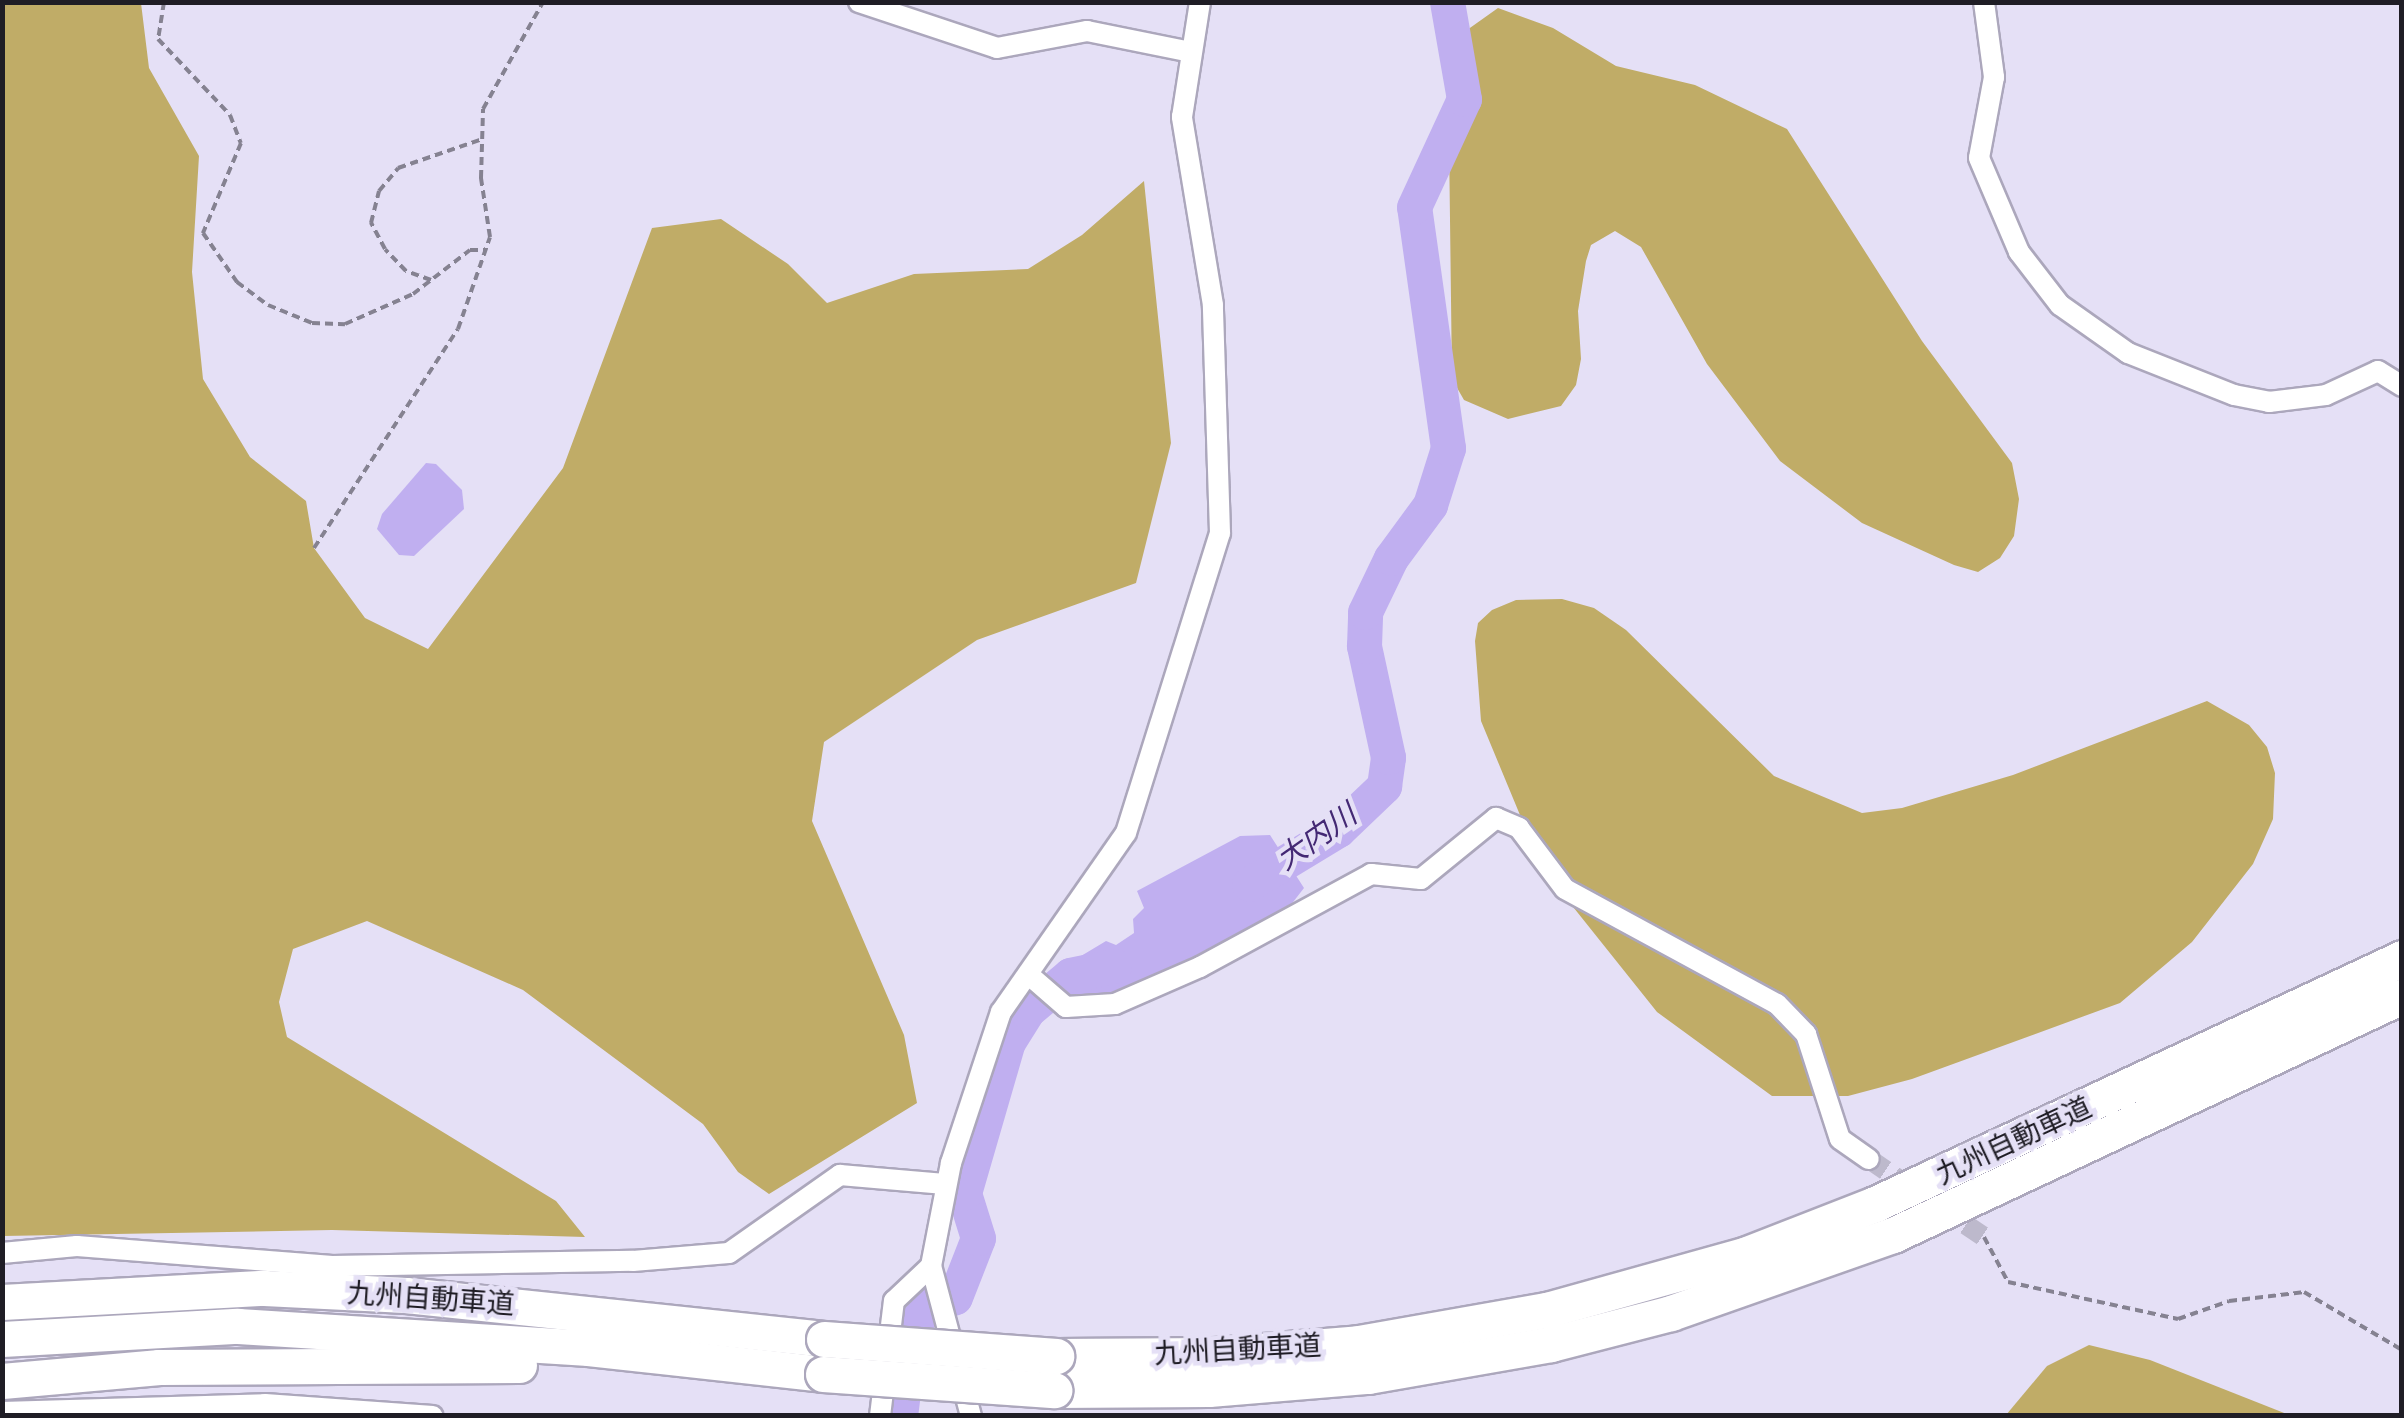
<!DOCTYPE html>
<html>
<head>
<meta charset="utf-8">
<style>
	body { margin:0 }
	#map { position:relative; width:2404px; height:1418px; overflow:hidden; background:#e5e0f6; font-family:"Source Sans 3","Noto Sans JP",sans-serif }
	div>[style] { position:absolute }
	.forest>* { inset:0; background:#c0ac67 }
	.water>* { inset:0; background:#c0aff0 }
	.river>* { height:35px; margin:-17.5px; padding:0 17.5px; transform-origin:17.5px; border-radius:17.5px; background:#c0aff0 }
	.street-tunnel>* { height:20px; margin-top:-10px; transform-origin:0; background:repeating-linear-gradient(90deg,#bdb9cc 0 20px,transparent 0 30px) }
	.path>* { height:4px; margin-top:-2px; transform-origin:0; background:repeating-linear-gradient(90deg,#858291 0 8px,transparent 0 13px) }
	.roads { filter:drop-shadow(2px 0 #aca7bc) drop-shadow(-2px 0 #aca7bc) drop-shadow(0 2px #aca7bc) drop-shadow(0 -2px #aca7bc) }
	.street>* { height:20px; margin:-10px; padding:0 10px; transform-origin:10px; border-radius:10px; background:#fff }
	.highway>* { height:35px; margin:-17.5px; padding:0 17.5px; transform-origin:17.5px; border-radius:17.5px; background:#fff }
	.bridges { filter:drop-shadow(2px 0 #aca7bc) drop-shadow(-2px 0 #aca7bc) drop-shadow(0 2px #aca7bc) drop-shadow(0 -2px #aca7bc) }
	.highway-bridge>* { height:35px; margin:-17.5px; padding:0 17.5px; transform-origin:17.5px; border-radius:17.5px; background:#fff }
	span { translate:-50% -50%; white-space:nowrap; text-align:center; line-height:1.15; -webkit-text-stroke:9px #e5e0f6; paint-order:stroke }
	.street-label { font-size:28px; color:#1f1d25 }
	.water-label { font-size:30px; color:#442974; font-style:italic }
	.frame { position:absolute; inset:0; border:5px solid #1f1d25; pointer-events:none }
</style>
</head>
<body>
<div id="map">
	<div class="forest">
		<div style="clip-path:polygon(2px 3px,141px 3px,149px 68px,199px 156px,192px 272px,203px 379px,250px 457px,306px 501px,314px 548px,365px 618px,428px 649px,563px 468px,652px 228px,721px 219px,788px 264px,827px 303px,914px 274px,1028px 269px,1082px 235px,1144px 181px,1171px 443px,1136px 583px,977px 640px,824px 742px,812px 821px,904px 1035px,917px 1103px,769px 1194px,738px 1172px,703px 1124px,523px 990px,367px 921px,293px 949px,279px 1002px,287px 1037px,556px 1201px,585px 1237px,332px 1230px,3px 1236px)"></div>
		<div style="clip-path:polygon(1498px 8px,1553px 28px,1616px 66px,1695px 85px,1787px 129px,1922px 341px,2012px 463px,2019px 499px,2014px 536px,2000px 558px,1978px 572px,1954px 565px,1862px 523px,1780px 461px,1707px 364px,1641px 247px,1615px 231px,1591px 245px,1586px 261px,1578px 311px,1581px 359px,1576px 385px,1561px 406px,1508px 419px,1464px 400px,1452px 379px,1448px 60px,1460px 35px)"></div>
		<div style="clip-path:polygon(1562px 599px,1594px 608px,1626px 630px,1774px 776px,1862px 813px,1902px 808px,2013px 775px,2207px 701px,2249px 725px,2267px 747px,2275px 773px,2273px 819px,2253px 864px,2192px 942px,2120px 1003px,1912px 1079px,1848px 1096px,1772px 1096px,1657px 1012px,1542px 868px,1481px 721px,1475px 641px,1478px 623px,1492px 610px,1516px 600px)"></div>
		<div style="clip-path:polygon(2089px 1345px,2150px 1360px,2289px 1415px,2006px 1415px,2047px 1366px)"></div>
	</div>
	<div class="water">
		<div style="clip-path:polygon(426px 463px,436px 464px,462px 490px,464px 509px,414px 556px,399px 555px,377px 529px,382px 514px)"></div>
		<div style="clip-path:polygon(1270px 835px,1304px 888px,1283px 915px,1145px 987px,1075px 1001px,1061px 968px,1106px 941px,1116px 945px,1134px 933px,1133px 919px,1144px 908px,1137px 891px,1240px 836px)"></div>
	</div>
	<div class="river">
		<div style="left:1249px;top:884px;width:104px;rotate:-31.2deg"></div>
		<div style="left:1338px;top:830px;width:64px;rotate:-43.7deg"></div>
		<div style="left:1384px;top:786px;width:29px;rotate:-82deg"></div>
		<div style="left:1388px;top:757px;width:114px;rotate:-102.2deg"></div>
		<div style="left:1364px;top:646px;width:34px;rotate:-88deg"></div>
		<div style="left:1365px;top:612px;width:60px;rotate:-64.3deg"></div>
		<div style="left:1391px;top:558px;width:66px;rotate:-53.7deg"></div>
		<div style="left:1430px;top:505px;width:60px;rotate:-72.5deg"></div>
		<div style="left:1448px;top:448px;width:243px;rotate:-98deg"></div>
		<div style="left:1414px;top:207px;width:119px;rotate:-65.2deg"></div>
		<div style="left:1464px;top:99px;width:98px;rotate:-99.9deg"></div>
		<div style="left:900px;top:1416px;width:89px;rotate:-82.9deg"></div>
		<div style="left:911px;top:1328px;width:28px;rotate:-52deg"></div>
		<div style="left:928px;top:1306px;width:28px;rotate:-18deg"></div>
		<div style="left:955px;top:1297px;width:63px;rotate:-68.7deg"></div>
		<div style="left:978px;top:1238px;width:47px;rotate:-107.3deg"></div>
		<div style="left:964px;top:1193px;width:157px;rotate:-73.8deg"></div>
		<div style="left:1008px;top:1042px;width:36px;rotate:-58deg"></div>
		<div style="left:1027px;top:1011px;width:56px;rotate:-39.9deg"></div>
		<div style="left:1070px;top:975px;width:45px;rotate:-11.6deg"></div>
	</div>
	<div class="street-tunnel">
		<div style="left:1869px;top:1159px;width:58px;rotate:34.5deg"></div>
		<div style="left:1941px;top:1208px;width:52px;rotate:34deg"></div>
	</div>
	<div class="path">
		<div style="left:164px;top:2px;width:37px;rotate:99deg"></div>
		<div style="left:158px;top:39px;width:105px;rotate:46.5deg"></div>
		<div style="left:230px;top:115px;width:30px;rotate:69deg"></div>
		<div style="left:241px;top:143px;width:98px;rotate:112.9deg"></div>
		<div style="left:203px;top:233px;width:60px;rotate:55.2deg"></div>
		<div style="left:237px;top:282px;width:39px;rotate:37deg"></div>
		<div style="left:268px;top:305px;width:48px;rotate:22.2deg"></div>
		<div style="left:312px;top:323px;width:33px;rotate:2deg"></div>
		<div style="left:345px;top:324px;width:74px;rotate:-23.8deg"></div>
		<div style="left:413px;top:294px;width:72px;rotate:-37.7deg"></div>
		<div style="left:470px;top:250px;width:16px"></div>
		<div style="left:431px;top:280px;width:27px;rotate:-160deg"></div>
		<div style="left:406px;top:271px;width:30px;rotate:-134deg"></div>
		<div style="left:385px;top:249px;width:30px;rotate:-118deg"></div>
		<div style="left:371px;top:223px;width:33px;rotate:-76deg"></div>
		<div style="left:379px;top:191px;width:30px;rotate:-50deg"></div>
		<div style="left:398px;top:168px;width:89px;rotate:-19deg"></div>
		<div style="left:314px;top:548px;width:262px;rotate:-56.7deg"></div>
		<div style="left:458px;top:329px;width:97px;rotate:-70.8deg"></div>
		<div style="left:490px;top:237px;width:60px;rotate:-98.7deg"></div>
		<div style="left:481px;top:178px;width:69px;rotate:-88.3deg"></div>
		<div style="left:483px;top:109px;width:123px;rotate:-60.7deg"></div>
		<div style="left:1984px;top:1237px;width:51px;rotate:61.9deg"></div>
		<div style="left:2008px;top:1282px;width:174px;rotate:12.3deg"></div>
		<div style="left:2178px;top:1319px;width:54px;rotate:-19.4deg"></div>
		<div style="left:2229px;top:1301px;width:76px;rotate:-6.8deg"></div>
		<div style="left:2304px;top:1292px;width:114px;rotate:30.6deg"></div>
	</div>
	<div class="roads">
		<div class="street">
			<div style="left:859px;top:2px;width:145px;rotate:18.4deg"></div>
			<div style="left:997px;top:48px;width:92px;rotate:-10.7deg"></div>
			<div style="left:1087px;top:31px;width:106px;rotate:11.4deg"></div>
			<div style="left:1984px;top:2px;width:76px;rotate:82.4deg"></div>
			<div style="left:1994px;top:77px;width:82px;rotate:100.5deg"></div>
			<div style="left:1979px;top:158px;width:102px;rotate:66.9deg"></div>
			<div style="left:2019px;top:252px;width:67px;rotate:52.3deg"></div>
			<div style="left:2060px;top:305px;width:83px;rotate:35.2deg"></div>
			<div style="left:2128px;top:353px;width:114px;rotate:21.6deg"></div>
			<div style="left:2234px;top:395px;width:36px;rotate:11deg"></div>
			<div style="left:2269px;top:402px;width:57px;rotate:-7deg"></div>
			<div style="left:2326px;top:395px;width:57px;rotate:-24.8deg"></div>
			<div style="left:2378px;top:371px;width:28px;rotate:32deg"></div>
			<div style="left:1029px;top:975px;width:49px;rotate:40.9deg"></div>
			<div style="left:1066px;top:1007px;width:49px;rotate:-3.5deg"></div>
			<div style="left:1115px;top:1004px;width:93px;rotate:-23.5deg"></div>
			<div style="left:1200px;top:967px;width:195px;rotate:-28.5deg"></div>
			<div style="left:1371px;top:874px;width:50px;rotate:5.7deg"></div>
			<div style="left:1421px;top:879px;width:97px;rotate:-39.1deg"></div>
			<div style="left:1496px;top:818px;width:25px;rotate:23deg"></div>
			<div style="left:1519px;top:828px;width:76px;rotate:53deg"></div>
			<div style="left:1565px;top:889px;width:241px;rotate:28.5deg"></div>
			<div style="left:1777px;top:1004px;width:42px;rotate:46deg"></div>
			<div style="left:1806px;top:1034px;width:110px;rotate:72.1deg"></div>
			<div style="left:1840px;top:1139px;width:35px;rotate:35deg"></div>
			<div style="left:2px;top:1253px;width:75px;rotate:-5.3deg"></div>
			<div style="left:77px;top:1246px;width:256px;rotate:4.5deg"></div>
			<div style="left:332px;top:1266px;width:301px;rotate:-1deg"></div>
			<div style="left:633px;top:1261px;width:96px;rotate:-4.8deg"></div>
			<div style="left:729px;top:1253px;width:136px;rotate:-35.1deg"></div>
			<div style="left:840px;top:1175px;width:105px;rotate:4.9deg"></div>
			<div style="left:2px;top:1412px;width:263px;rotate:-1.7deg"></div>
			<div style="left:265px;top:1404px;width:168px;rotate:4.1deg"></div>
			<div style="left:880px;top:1416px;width:116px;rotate:-83.1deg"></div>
			<div style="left:894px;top:1301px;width:51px;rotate:-43.4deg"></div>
			<div style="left:971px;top:1416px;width:155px;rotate:-104.9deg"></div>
			<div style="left:931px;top:1266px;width:105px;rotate:-79deg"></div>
			<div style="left:951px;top:1163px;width:159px;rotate:-71.7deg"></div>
			<div style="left:1001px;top:1012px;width:218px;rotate:-55.1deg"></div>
			<div style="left:1126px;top:833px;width:314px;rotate:-72.6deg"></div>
			<div style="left:1220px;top:533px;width:228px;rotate:-91.8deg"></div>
			<div style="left:1213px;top:305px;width:191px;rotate:-99.4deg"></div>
			<div style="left:1182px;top:117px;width:116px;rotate:-81.1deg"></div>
		</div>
		<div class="highway">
			<div style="left:2px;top:1302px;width:262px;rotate:-3.1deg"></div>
			<div style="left:264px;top:1288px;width:142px;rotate:2.8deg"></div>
			<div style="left:406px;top:1295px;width:420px;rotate:6deg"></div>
			<div style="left:2px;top:1339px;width:236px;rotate:-3.2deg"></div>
			<div style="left:238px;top:1326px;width:351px;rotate:3.6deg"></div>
			<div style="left:588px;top:1348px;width:236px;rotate:6.3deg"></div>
			<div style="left:1056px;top:1356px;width:158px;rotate:-0.4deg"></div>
			<div style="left:1214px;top:1355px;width:145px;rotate:-4.7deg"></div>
			<div style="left:1359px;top:1343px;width:191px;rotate:-10deg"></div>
			<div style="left:1547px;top:1310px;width:208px;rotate:-15.6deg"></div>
			<div style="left:1747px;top:1254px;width:137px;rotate:-21.3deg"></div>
			<div style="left:1875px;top:1204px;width:582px;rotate:-25.02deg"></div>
			<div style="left:2px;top:1381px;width:158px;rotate:-5.1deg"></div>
			<div style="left:159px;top:1367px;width:360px;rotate:-0.3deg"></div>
			<div style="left:1054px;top:1390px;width:155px;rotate:-0.4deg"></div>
			<div style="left:1209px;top:1389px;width:160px;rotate:-4.7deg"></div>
			<div style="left:1368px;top:1376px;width:186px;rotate:-9.9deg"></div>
			<div style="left:1551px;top:1344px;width:124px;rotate:-14.5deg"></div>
			<div style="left:1671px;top:1313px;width:235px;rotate:-19.4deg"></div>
			<div style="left:1893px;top:1235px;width:562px;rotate:-25.15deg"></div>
		</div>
	</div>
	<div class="bridges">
		<div class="highway-bridge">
			<div style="left:824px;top:1339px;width:233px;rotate:4.2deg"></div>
			<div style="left:823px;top:1374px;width:232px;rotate:4deg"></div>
		</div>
	</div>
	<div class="street-label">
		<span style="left:2014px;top:1141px;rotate:-25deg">九州自動車道</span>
		<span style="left:431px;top:1299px;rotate:4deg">九州自動車道</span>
		<span style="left:1238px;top:1350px;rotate:-3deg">九州自動車道</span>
	</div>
	<div class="water-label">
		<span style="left:1317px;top:838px;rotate:-35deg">大内川</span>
	</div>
	<div class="frame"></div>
</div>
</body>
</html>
